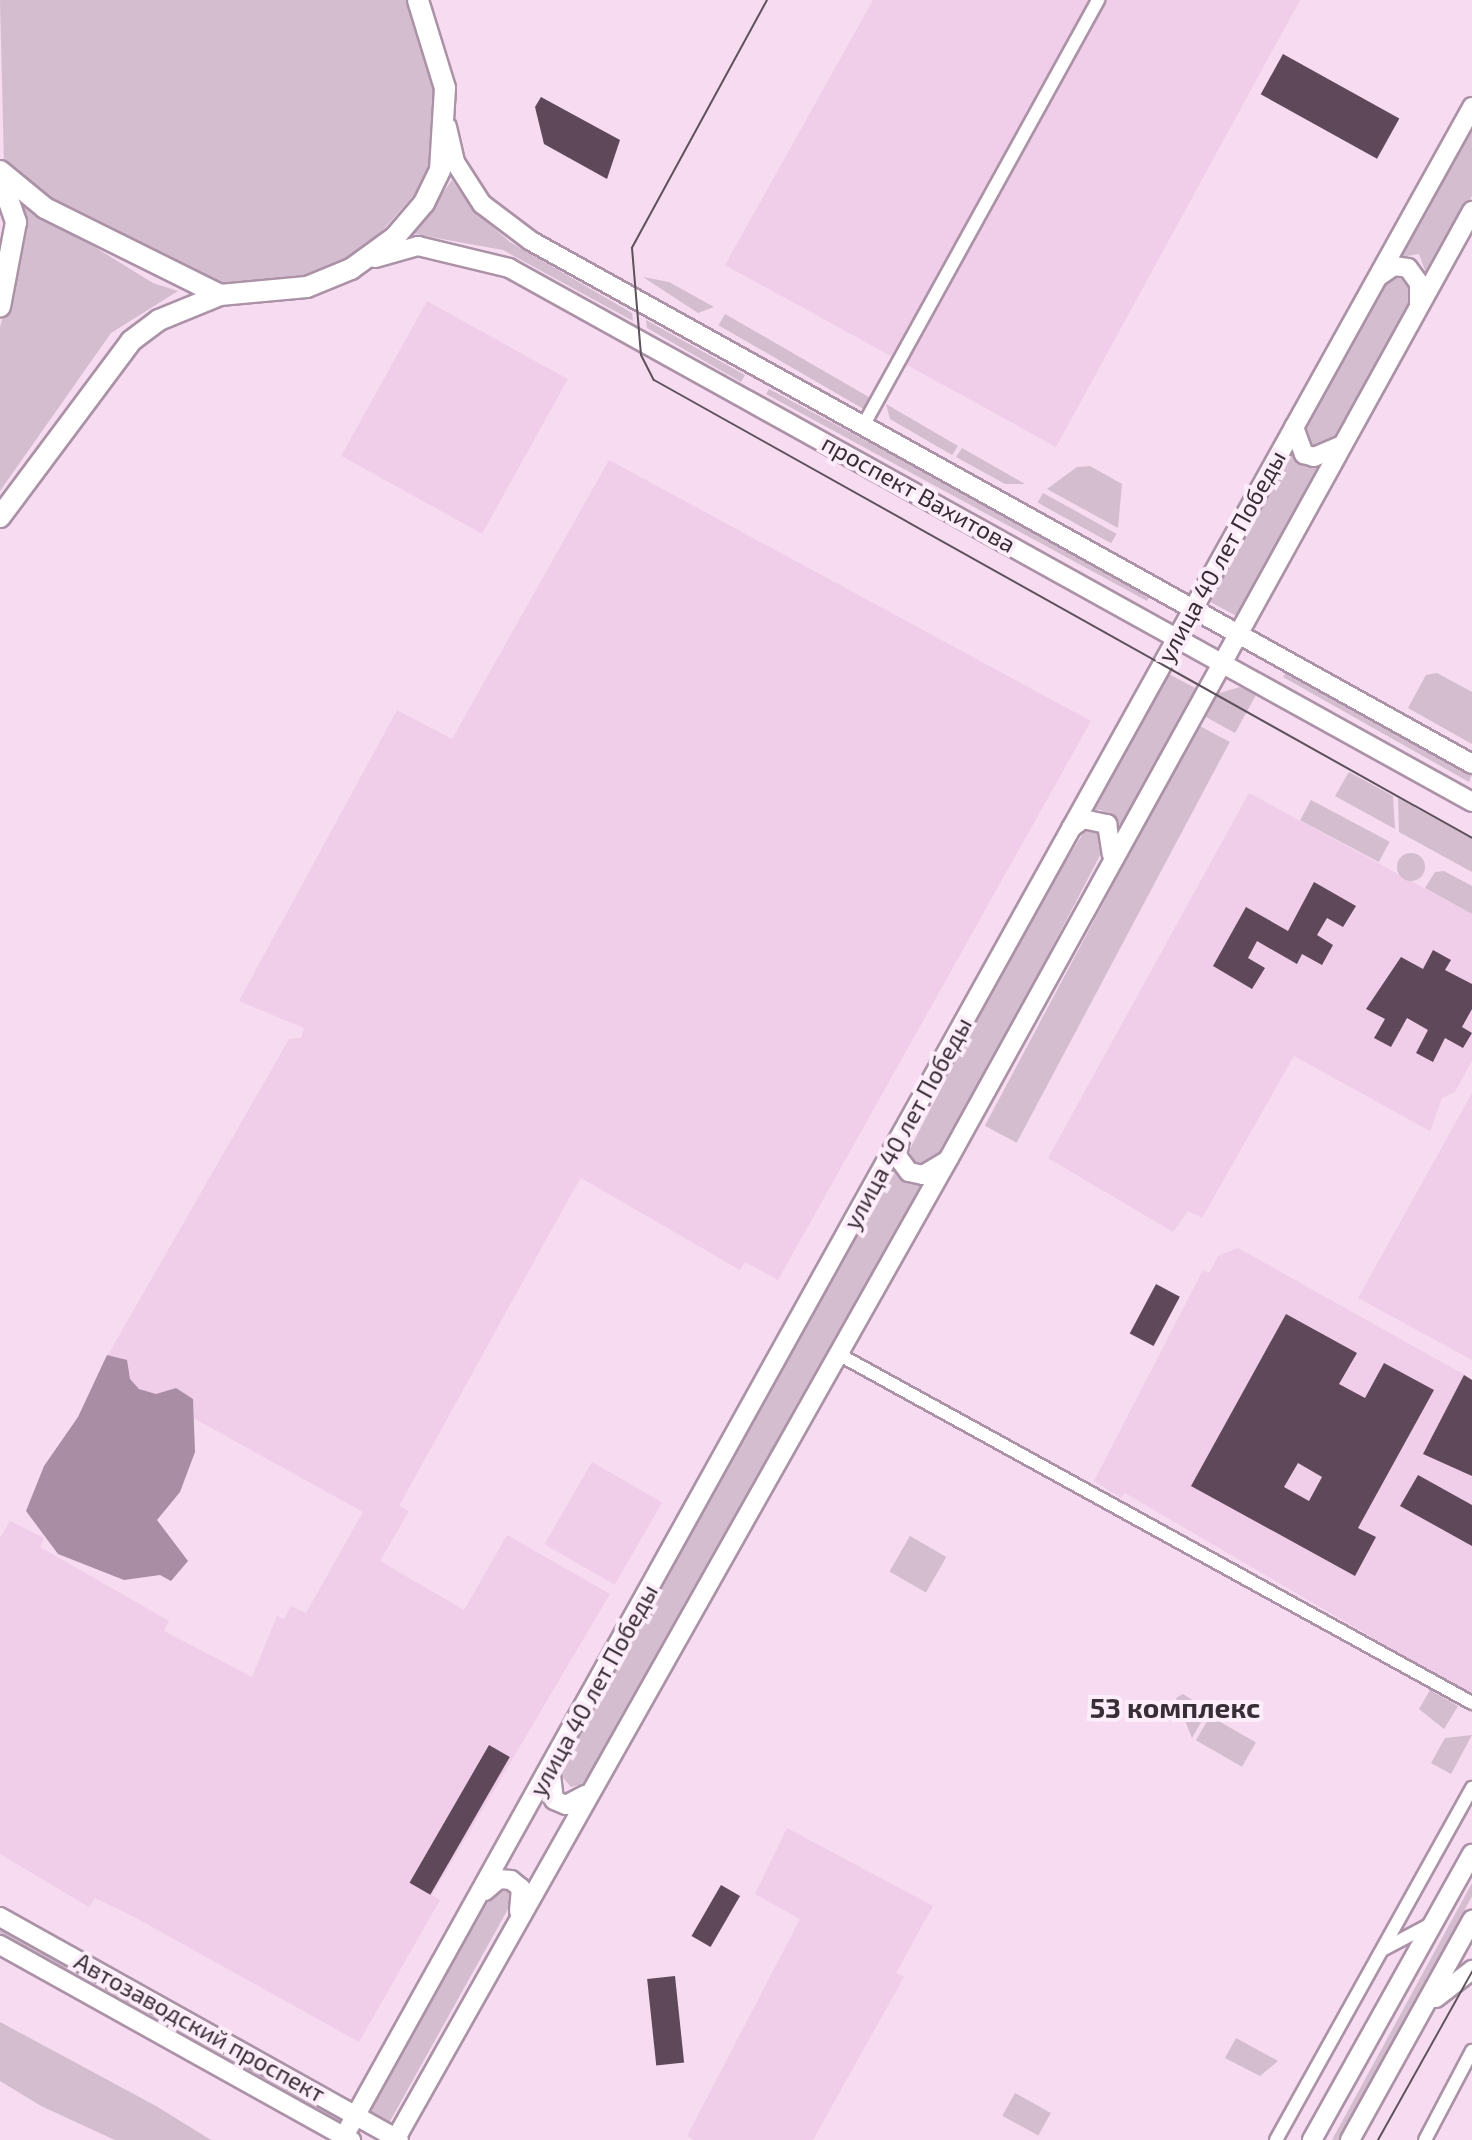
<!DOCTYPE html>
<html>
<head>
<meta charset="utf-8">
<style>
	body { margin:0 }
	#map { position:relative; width:1472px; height:2140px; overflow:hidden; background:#f6dbf1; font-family:"Exo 2",sans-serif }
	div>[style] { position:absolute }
	.built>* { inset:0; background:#f0cee9; transform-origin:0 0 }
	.green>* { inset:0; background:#d4bdcf; transform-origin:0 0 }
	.round { border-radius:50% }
	.water>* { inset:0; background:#a98da4 }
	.building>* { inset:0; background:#5e485a; transform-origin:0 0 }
	.roads { filter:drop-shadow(2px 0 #ab92a6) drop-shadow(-2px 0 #ab92a6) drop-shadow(0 2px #ab92a6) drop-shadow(0 -2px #ab92a6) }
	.street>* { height:12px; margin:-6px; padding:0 6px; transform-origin:6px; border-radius:6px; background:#fff }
	.secondary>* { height:18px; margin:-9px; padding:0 9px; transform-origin:9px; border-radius:9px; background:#fff }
	.primary>* { height:20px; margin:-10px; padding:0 10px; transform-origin:10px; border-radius:10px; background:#fff }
	.tram>* { height:2px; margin:-1px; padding:0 1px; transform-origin:1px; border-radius:1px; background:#5e515c }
	span { translate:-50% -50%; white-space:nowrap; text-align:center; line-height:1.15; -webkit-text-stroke:8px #fdecf9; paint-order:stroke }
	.street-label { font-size:24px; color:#382e36 }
	.quarter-label { font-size:28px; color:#382e36; font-weight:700 }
</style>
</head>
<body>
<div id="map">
	<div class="built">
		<div style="clip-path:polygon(873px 0,1300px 0,1056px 447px,725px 265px)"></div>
		<div style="left:427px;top:301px;width:161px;height:177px;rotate:29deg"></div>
		<div style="clip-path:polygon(609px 460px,1091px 721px,778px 1280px,745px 1262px,740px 1270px,581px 1178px,573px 1191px,399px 1506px,409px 1511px,380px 1561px,464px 1610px,507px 1535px,610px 1594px,432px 1895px,440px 1900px,359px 2042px,138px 1919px,95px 1898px,89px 1907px,0 1854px,0 1538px,10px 1521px,44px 1538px,40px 1547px,169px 1621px,164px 1631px,252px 1677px,277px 1616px,284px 1619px,291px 1606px,306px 1613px,363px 1512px,101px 1367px,289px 1039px,301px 1038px,304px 1028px,239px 1001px,397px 710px,452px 739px)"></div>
		<div style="clip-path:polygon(1249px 793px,1472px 914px,1472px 1061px,1455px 1092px,1442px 1098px,1430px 1131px,1294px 1056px,1202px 1218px,1188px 1211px,1173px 1232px,1048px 1158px)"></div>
		<div style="clip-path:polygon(1472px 1093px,1472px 1360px,1358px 1298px)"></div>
		<div style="clip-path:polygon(1238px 1248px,1472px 1379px,1472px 1696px,1125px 1493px,1121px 1498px,1094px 1481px,1203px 1270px,1209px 1273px,1218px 1256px)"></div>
		<div style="left:592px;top:1462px;width:81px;height:95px;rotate:30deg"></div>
		<div style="clip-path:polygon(787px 1828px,933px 1906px,896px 1973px,904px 1977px,813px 2140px,694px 2140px,687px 2136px,800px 1919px,755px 1894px)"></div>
	</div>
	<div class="green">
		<div style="clip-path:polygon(0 0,406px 0,437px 79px,439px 144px,426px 181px,361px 255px,310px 278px,216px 283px,81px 219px,4px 164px)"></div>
		<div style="clip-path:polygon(1472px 122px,1472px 196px,1427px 276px,1419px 254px,1395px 258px)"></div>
		<div style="clip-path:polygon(452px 180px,473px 210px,510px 242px,632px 313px,633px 321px,503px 250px,414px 234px)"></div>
		<div style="clip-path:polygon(20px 201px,153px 283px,178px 291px,111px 333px,0 491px,0 327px,23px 250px)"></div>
		<div style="clip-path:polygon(1394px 275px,1410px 284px,1412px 302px,1336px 441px,1311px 450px,1303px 427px,1386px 277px)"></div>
		<div style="clip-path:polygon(643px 277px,669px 282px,714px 307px,698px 313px)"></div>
		<div style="left:725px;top:314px;width:168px;height:13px;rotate:30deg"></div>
		<div style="clip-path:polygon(646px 320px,745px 375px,741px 382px,647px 328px)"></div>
		<div style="clip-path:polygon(769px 389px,1151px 593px,1147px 601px,766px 394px)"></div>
		<div style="clip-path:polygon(886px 404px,958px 446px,952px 455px,890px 419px)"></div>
		<div style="clip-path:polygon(1291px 447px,1312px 465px,1323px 464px,1240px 618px,1205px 599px)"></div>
		<div style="clip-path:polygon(962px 448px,1025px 484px,1005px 484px,956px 457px)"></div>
		<div style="clip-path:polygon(1077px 467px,1090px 466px,1122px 484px,1118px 528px,1047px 489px)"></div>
		<div style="left:1043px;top:493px;width:84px;height:11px;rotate:29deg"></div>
		<div style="clip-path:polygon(1287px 671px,1472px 774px,1469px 782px,1283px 677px)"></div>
		<div style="clip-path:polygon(1165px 672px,1197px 689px,1121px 826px,1101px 810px,1089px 810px)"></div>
		<div style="clip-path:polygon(1437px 673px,1472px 692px,1472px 744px,1408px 708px,1426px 675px)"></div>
		<div style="clip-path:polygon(1240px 687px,1256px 695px,1235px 733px,1204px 716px,1216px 694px)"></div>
		<div style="left:1198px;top:725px;width:36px;height:454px;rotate:28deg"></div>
		<div style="clip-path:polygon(1349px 772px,1393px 796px,1395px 829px,1335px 796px)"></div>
		<div style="clip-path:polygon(1398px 798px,1472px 839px,1472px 872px,1399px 832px)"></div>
		<div style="left:1311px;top:800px;width:89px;height:23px;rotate:28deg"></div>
		<div style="clip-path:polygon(1096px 827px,1107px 842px,993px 1061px,935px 1160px,915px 1165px,909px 1151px,1018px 938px,1084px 832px)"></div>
		<div class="round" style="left:1397px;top:853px;width:28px;height:28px"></div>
		<div style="clip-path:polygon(1444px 871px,1472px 886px,1472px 914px,1425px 888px,1435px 872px)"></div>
		<div style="clip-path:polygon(891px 1169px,927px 1184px,583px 1784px,571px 1787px,559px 1773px)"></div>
		<div style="left:910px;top:1536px;width:42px;height:41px;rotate:30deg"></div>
		<div style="clip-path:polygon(1430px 1690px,1458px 1706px,1444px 1729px,1419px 1709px)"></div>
		<div style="clip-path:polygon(1183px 1694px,1208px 1710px,1192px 1738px,1176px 1698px)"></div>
		<div style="left:1210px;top:1716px;width:53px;height:28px;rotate:30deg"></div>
		<div style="clip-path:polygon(1472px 1735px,1451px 1774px,1431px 1763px,1445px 1738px)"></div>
		<div style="clip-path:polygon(1472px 1883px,1472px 1896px,1343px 2140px,1332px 2140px)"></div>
		<div style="clip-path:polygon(495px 1886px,505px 1888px,513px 1900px,389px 2123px,365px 2109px)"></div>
		<div style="clip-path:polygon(0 1928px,342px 2118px,338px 2125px,0 1936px)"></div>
		<div style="clip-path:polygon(0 2022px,156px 2106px,211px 2140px,115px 2140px,41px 2106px,0 2081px)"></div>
		<div style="clip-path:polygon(1236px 2038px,1278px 2061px,1260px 2076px,1225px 2058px)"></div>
		<div style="left:1015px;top:2093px;width:41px;height:26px;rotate:29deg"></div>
	</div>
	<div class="water">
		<div style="clip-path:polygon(107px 1355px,127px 1360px,130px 1379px,139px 1389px,156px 1394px,176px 1388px,193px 1399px,195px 1452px,180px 1492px,157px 1520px,188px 1561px,171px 1581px,160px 1575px,124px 1580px,58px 1554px,26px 1511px,44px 1466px,78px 1417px)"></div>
	</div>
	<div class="building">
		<div style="left:1283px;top:54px;width:133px;height:46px;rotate:29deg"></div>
		<div style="clip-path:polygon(541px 97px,620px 140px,607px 179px,544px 144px,535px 107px)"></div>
		<div style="clip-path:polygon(1314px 882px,1356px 906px,1343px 927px,1327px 918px,1317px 935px,1333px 945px,1322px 965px,1302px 954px,1297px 964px,1257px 941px,1248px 958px,1265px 968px,1252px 989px,1213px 966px,1246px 907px,1288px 931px)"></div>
		<div style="clip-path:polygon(1433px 950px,1451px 960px,1445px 970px,1472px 984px,1472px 1009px,1462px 1027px,1472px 1033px,1463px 1048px,1445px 1038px,1433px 1062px,1416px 1053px,1428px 1030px,1407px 1018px,1391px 1047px,1374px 1038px,1385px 1019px,1366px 1009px,1401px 957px,1423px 969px)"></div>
		<div style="left:1156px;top:1284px;width:27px;height:56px;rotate:28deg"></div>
		<div style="clip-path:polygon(evenodd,1286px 1314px,1357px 1353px,1339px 1384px,1365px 1398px,1384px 1363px,1434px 1390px,1358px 1528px,1376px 1537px,1355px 1576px,1191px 1486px,1286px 1314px,1298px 1463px,1322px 1477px,1309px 1501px,1284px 1487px,1298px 1463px)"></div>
		<div style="clip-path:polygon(1464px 1375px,1472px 1380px,1472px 1476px,1423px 1454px)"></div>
		<div style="clip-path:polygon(1418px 1475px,1472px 1505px,1472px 1546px,1400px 1506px)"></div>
		<div style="left:489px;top:1745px;width:24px;height:159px;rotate:30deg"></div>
		<div style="left:721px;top:1885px;width:22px;height:59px;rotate:30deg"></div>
		<div style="left:675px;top:1976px;width:87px;height:28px;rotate:84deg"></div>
	</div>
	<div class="roads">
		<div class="street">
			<div style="left:863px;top:426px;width:487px;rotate:-61.1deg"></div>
			<div style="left:838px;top:1354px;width:724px;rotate:28.83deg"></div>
			<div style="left:1384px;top:1949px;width:53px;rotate:-28deg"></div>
			<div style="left:1276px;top:2140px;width:403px;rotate:-60.9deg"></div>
			<div style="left:1425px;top:2140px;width:101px;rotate:-62.2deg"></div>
		</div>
		<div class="secondary">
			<div style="left:447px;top:127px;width:36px;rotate:77deg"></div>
			<div style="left:455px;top:162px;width:50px;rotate:57.3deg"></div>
			<div style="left:482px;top:204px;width:61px;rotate:37.1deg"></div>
			<div style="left:531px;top:241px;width:1077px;rotate:29.06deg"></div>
			<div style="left:375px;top:258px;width:45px;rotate:-15.6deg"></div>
			<div style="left:418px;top:246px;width:94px;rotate:13.6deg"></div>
			<div style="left:509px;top:268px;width:1101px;rotate:29.01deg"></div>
			<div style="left:1378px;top:277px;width:19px;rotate:-35deg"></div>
			<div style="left:1394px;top:266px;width:14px;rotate:8deg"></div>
			<div style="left:1408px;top:268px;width:19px;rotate:54deg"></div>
			<div style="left:1419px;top:283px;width:20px;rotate:90deg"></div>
			<div style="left:1294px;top:427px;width:29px;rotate:70deg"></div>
			<div style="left:1304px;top:454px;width:10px;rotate:17deg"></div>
			<div style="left:1314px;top:457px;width:28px;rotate:-23deg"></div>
			<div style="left:1071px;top:828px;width:15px;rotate:-37deg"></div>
			<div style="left:1083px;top:819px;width:25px;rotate:12deg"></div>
			<div style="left:1107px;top:824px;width:31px;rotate:81deg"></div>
			<div style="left:900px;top:1140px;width:16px;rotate:101deg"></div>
			<div style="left:897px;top:1156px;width:20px;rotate:53deg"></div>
			<div style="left:909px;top:1172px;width:14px;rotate:12deg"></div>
			<div style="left:923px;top:1175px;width:26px;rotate:-31deg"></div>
			<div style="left:550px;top:1767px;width:33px;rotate:83deg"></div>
			<div style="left:554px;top:1800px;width:13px;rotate:23deg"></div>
			<div style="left:566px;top:1805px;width:21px;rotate:-28deg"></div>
			<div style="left:485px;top:1891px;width:18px;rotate:-41deg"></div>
			<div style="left:499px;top:1879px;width:12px;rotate:5deg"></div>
			<div style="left:511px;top:1880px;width:13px;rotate:39deg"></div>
			<div style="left:521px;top:1888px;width:23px;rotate:95deg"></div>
			<div style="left:0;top:1917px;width:457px;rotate:29.2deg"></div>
			<div style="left:0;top:1945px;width:402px;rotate:29.1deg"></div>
			<div style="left:1436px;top:1998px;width:46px;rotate:-37.9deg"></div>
			<div style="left:342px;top:2140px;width:2326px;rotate:-60.93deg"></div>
			<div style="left:395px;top:2140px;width:1127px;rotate:-60.57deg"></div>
			<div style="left:949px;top:1158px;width:1082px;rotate:-61.09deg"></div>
			<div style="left:1312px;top:2140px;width:328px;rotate:-60.8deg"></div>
			<div style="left:1350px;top:2140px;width:252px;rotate:-61deg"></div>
		</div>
		<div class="primary">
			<div style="left:0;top:171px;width:58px;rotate:39.4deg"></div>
			<div style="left:45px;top:208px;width:195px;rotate:26.4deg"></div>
			<div style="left:220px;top:295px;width:87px;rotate:-5.3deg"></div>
			<div style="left:307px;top:287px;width:48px;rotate:-22.2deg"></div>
			<div style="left:351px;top:269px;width:54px;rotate:-36deg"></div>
			<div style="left:395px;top:237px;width:45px;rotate:-49.5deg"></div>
			<div style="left:424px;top:203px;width:37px;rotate:-64deg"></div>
			<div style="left:440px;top:170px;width:82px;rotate:-86.5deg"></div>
			<div style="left:445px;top:88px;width:92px;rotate:-107.1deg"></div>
			<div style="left:0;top:176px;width:49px;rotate:70.8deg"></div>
			<div style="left:16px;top:222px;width:86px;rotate:100.7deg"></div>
			<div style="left:0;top:517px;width:219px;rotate:-53.3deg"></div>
			<div style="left:131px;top:341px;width:35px;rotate:-37deg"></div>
			<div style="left:159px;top:320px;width:66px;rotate:-22.3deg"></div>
		</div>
	</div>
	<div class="tram">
		<div style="left:767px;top:0;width:282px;rotate:118.6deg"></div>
		<div style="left:632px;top:248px;width:107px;rotate:85.2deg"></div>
		<div style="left:641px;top:355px;width:28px;rotate:63deg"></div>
		<div style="left:654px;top:380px;width:937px;rotate:29.24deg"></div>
		<div style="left:1378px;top:2140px;width:193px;rotate:-60.8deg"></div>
	</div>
	<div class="street-label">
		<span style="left:919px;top:493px;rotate:29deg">проспект Вахитова</span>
		<span style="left:1221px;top:556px;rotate:-61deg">улица 40 лет Победы</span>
		<span style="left:907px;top:1123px;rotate:-61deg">улица 40 лет Победы</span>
		<span style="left:593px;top:1690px;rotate:-61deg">улица 40 лет Победы</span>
		<span style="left:200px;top:2027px;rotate:29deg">Автозаводский проспект</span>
	</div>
	<div class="quarter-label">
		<span style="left:1175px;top:1707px">53 комплекс</span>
	</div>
</div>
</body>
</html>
